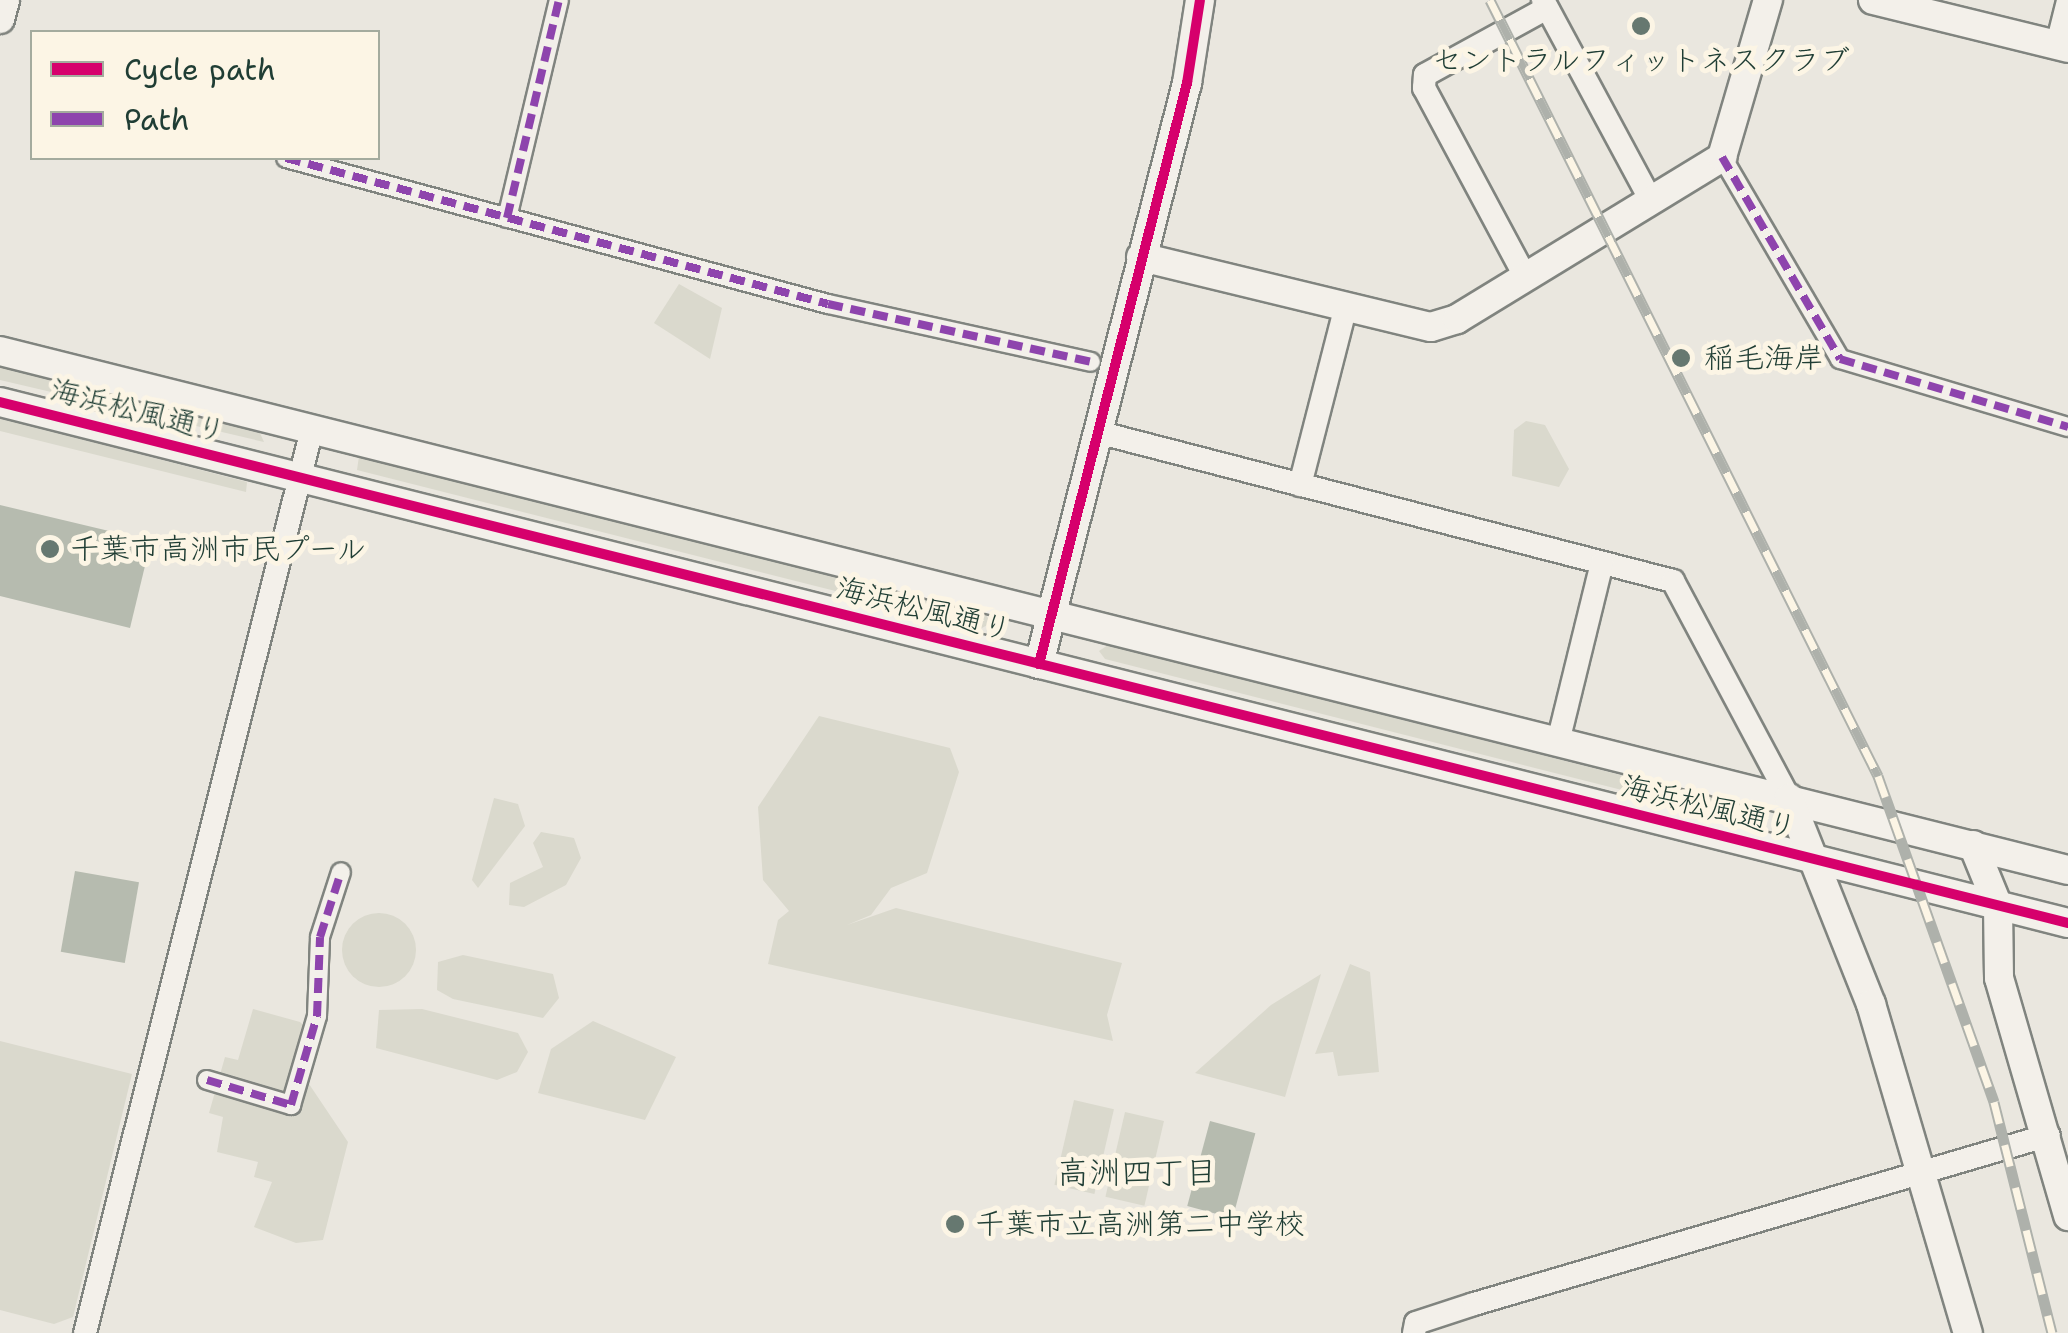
<!DOCTYPE html>
<html>
<head>
<meta charset="utf-8">
<style>
	body { margin:0 }
	#map { position:relative; width:2068px; height:1333px; overflow:hidden; background:#eae7df; font-family:"Shantell Sans","Klee One",sans-serif }
	div>[style] { position:absolute }
	.green>* { inset:0; background:#dad9cd; transform-origin:0 0 }
	.round { border-radius:50% }
	.water>* { inset:0; background:#b6bbaf; transform-origin:0 0 }
	.roads { filter:drop-shadow(2px 0 #80847f) drop-shadow(-2px 0 #80847f) drop-shadow(0 2px #80847f) drop-shadow(0 -2px #80847f) }
	.pedestrian>* { height:18px; margin:-9px; padding:0 9px; transform-origin:9px; border-radius:9px; background:#f3f0ea }
	.minor>* { height:22px; margin:-11px; padding:0 11px; transform-origin:11px; border-radius:11px; background:#f3f0ea }
	.tertiary>* { height:28px; margin:-14px; padding:0 14px; transform-origin:14px; border-radius:14px; background:#f3f0ea }
	.rail>* { height:11px; margin-top:-5.5px; transform-origin:0; background:repeating-linear-gradient(90deg,#fcf5e5 0 22px,#aeb1ab 0 44px); box-sizing:border-box; border-block:2px solid #aeb1ab }
	.quiet>* { height:8px; margin-top:-4px; transform-origin:0; background:repeating-linear-gradient(90deg,#8e44ad 0 15px,transparent 0 23px) }
	.cycleway>* { height:10px; margin:-5px; padding:0 5px; transform-origin:5px; border-radius:5px; background:#d6006c }
	.dots>* { width:28px; height:28px; translate:-50% -50%; box-sizing:border-box; border:5px solid #fcf5e5; border-radius:50% }
	span { translate:-50% -50%; white-space:nowrap; text-align:center; line-height:1.15; -webkit-text-stroke:10px #fcf5e5; paint-order:stroke }
	.poi-label { font-size:30px; color:#1f3d34 }
	.left { translate:0 -50%; text-align:left }
	.street-label { font-size:30px; color:#1f3d34 }
	.neighbourhood-label { font-size:32px; color:#1f3d34 }
	.legend { position:absolute; left:30px; top:30px; width:350px; height:130px; box-sizing:border-box; background:#fcf5e5; border:2px solid #a4ab9e; margin:0; padding:12px 18px; list-style:none; font-size:30px; color:#1f3d34 }
	.legend li { display:flex; align-items:center; gap:20px; height:50px }
	.legend b { width:50px; border:2px solid #a4ab9e }
</style>
</head>
<body>
<div id="map">
	<div class="green">
		<div style="clip-path:polygon(679px 284px,722px 308px,710px 359px,654px 323px)"></div>
		<div style="clip-path:polygon(0 365px,259px 431px,264px 442px,0 380px)"></div>
		<div style="clip-path:polygon(0 418px,247px 482px,246px 492px,0 431px)"></div>
		<div style="clip-path:polygon(1526px 421px,1545px 425px,1569px 469px,1559px 487px,1512px 476px,1514px 430px)"></div>
		<div style="clip-path:polygon(359px 456px,986px 615px,991px 623px,982px 628px,357px 470px)"></div>
		<div style="clip-path:polygon(1108px 645px,1715px 799px,1718px 806px,1709px 812px,1105px 659px,1099px 651px)"></div>
		<div style="clip-path:polygon(819px 716px,950px 748px,959px 772px,927px 873px,891px 888px,871px 915px,847px 925px,896px 908px,1122px 963px,1107px 1015px,1113px 1041px,768px 964px,778px 920px,789px 911px,763px 880px,758px 807px)"></div>
		<div style="clip-path:polygon(494px 798px,518px 804px,525px 826px,478px 888px,472px 880px)"></div>
		<div style="clip-path:polygon(541px 832px,574px 838px,581px 858px,566px 885px,524px 907px,509px 905px,510px 883px,543px 867px,533px 843px)"></div>
		<div class="round" style="left:342px;top:913px;width:74px;height:74px"></div>
		<div style="clip-path:polygon(463px 955px,553px 974px,559px 998px,543px 1018px,453px 999px,437px 990px,438px 962px)"></div>
		<div style="clip-path:polygon(1350px 964px,1370px 972px,1379px 1072px,1338px 1076px,1333px 1052px,1315px 1054px)"></div>
		<div style="clip-path:polygon(1321px 974px,1285px 1097px,1195px 1073px,1271px 1005px)"></div>
		<div style="clip-path:polygon(253px 1009px,300px 1022px,319px 1039px,309px 1084px,348px 1142px,323px 1240px,296px 1243px,254px 1227px,272px 1182px,254px 1177px,258px 1162px,217px 1152px,223px 1117px,209px 1113px,225px 1057px,238px 1060px)"></div>
		<div style="clip-path:polygon(422px 1009px,518px 1033px,528px 1052px,517px 1072px,497px 1080px,376px 1048px,379px 1010px)"></div>
		<div style="clip-path:polygon(593px 1021px,676px 1057px,645px 1120px,538px 1093px,551px 1049px)"></div>
		<div style="clip-path:polygon(0 1041px,132px 1074px,73px 1317px,54px 1324px,0 1310px)"></div>
		<div style="left:1074px;top:1100px;width:41px;height:87px;rotate:13deg"></div>
		<div style="left:1125px;top:1112px;width:40px;height:87px;rotate:13deg"></div>
	</div>
	<div class="water">
		<div style="clip-path:polygon(0 505px,151px 541px,130px 628px,0 596px)"></div>
		<div style="left:75px;top:871px;width:65px;height:82px;rotate:10deg"></div>
		<div style="left:1210px;top:1121px;width:47px;height:88px;rotate:15deg"></div>
	</div>
	<div class="roads">
		<div class="pedestrian">
			<div style="left:1722px;top:157px;width:234px;rotate:59.7deg"></div>
			<div style="left:1840px;top:359px;width:238px;rotate:16.6deg"></div>
			<div style="left:286px;top:158px;width:561px;rotate:15.08deg"></div>
			<div style="left:828px;top:304px;width:269px;rotate:12.4deg"></div>
			<div style="left:507px;top:218px;width:224px;rotate:-76.6deg"></div>
			<div style="left:207px;top:1080px;width:88px;rotate:16.6deg"></div>
			<div style="left:291px;top:1105px;width:93px;rotate:-73.7deg"></div>
			<div style="left:317px;top:1016px;width:79px;rotate:-87.8deg"></div>
			<div style="left:320px;top:937px;width:68px;rotate:-72.1deg"></div>
		</div>
		<div class="minor">
			<div style="left:1543px;top:0;width:226px;rotate:61.7deg"></div>
			<div style="left:2057px;top:45px;width:45px;rotate:-76deg"></div>
			<div style="left:1526px;top:278px;width:216px;rotate:-118.2deg"></div>
			<div style="left:1424px;top:88px;width:13px;rotate:-86deg"></div>
			<div style="left:1425px;top:75px;width:139px;rotate:-28.8deg"></div>
			<div style="left:1097px;top:432px;width:595px;rotate:14.5deg"></div>
			<div style="left:1673px;top:581px;width:246px;rotate:61.9deg"></div>
			<div style="left:1300px;top:485px;width:181px;rotate:-75.6deg"></div>
			<div style="left:1558px;top:742px;width:184px;rotate:-76.2deg"></div>
			<div style="left:85px;top:1333px;width:932px;rotate:-75.9deg"></div>
			<div style="left:1414px;top:1333px;width:10px;rotate:-79deg"></div>
			<div style="left:1416px;top:1323px;width:61px;rotate:-18.1deg"></div>
			<div style="left:1474px;top:1304px;width:599px;rotate:-16.38deg"></div>
		</div>
		<div class="tertiary">
			<div style="left:1873px;top:0;width:201px;rotate:13.8deg"></div>
			<div style="left:0;top:19px;width:20px;rotate:-75deg"></div>
			<div style="left:1141px;top:257px;width:298px;rotate:13.6deg"></div>
			<div style="left:1431px;top:327px;width:27px;rotate:-17deg"></div>
			<div style="left:1457px;top:319px;width:311px;rotate:-31.4deg"></div>
			<div style="left:1722px;top:157px;width:164px;rotate:-73.7deg"></div>
			<div style="left:0;top:351px;width:2132px;rotate:14.09deg"></div>
			<div style="left:0;top:402px;width:2133px;rotate:14.14deg"></div>
			<div style="left:1039px;top:664px;width:600px;rotate:-75.71deg"></div>
			<div style="left:1187px;top:83px;width:84px;rotate:-81.1deg"></div>
			<div style="left:1789px;top:798px;width:222px;rotate:68.3deg"></div>
			<div style="left:1871px;top:1004px;width:343px;rotate:73.6deg"></div>
			<div style="left:1973px;top:845px;width:66px;rotate:67.7deg"></div>
			<div style="left:1998px;top:906px;width:72px;rotate:89.2deg"></div>
			<div style="left:1999px;top:978px;width:248px;rotate:73.8deg"></div>
		</div>
	</div>
	<div class="rail">
		<div style="left:1490px;top:0;width:868px;rotate:63.43deg"></div>
		<div style="left:1878px;top:776px;width:346px;rotate:70.4deg"></div>
		<div style="left:1994px;top:1102px;width:238px;rotate:75.9deg"></div>
	</div>
	<div class="quiet">
		<div style="left:1722px;top:157px;width:234px;rotate:59.7deg"></div>
		<div style="left:1840px;top:359px;width:238px;rotate:16.6deg"></div>
		<div style="left:286px;top:158px;width:561px;rotate:15.08deg"></div>
		<div style="left:828px;top:304px;width:269px;rotate:12.4deg"></div>
		<div style="left:507px;top:218px;width:224px;rotate:-76.6deg"></div>
		<div style="left:207px;top:1080px;width:88px;rotate:16.6deg"></div>
		<div style="left:291px;top:1105px;width:93px;rotate:-73.7deg"></div>
		<div style="left:317px;top:1016px;width:79px;rotate:-87.8deg"></div>
		<div style="left:320px;top:937px;width:68px;rotate:-72.1deg"></div>
	</div>
	<div class="cycleway">
		<div style="left:0;top:402px;width:2133px;rotate:14.14deg"></div>
		<div style="left:1039px;top:664px;width:600px;rotate:-75.71deg"></div>
		<div style="left:1187px;top:83px;width:84px;rotate:-81.1deg"></div>
	</div>
	<div class="dots">
		<div style="left:1641px;top:26px;background:#667870"></div>
		<div style="left:1681px;top:358px;background:#667870"></div>
		<div style="left:50px;top:549px;background:#667870"></div>
		<div style="left:955px;top:1224px;background:#667870"></div>
	</div>
	<div class="poi-label">
		<span style="left:1641px;top:60px">セントラルフィットネスクラブ</span>
		<span class="left" style="left:1704px;top:358px">稲毛海岸</span>
		<span class="left" style="left:70px;top:549px">千葉市高洲市民プール</span>
		<span class="left" style="left:975px;top:1224px">千葉市立高洲第二中学校</span>
	</div>
	<div class="street-label">
		<span style="left:138px;top:411px;rotate:14deg">海浜松風通り</span>
		<span style="left:924px;top:609px;rotate:14deg">海浜松風通り</span>
		<span style="left:1709px;top:807px;rotate:14deg">海浜松風通り</span>
	</div>
	<div class="neighbourhood-label">
		<span style="left:1137px;top:1172px">高洲四丁目</span>
	</div>
	<ul class="legend">
	<li><b style="height:12px;background:#d6006c"></b>Cycle path</li>
	<li><b style="height:12px;background:#8e44ad"></b>Path</li>
	</ul>
</div>
</body>
</html>
